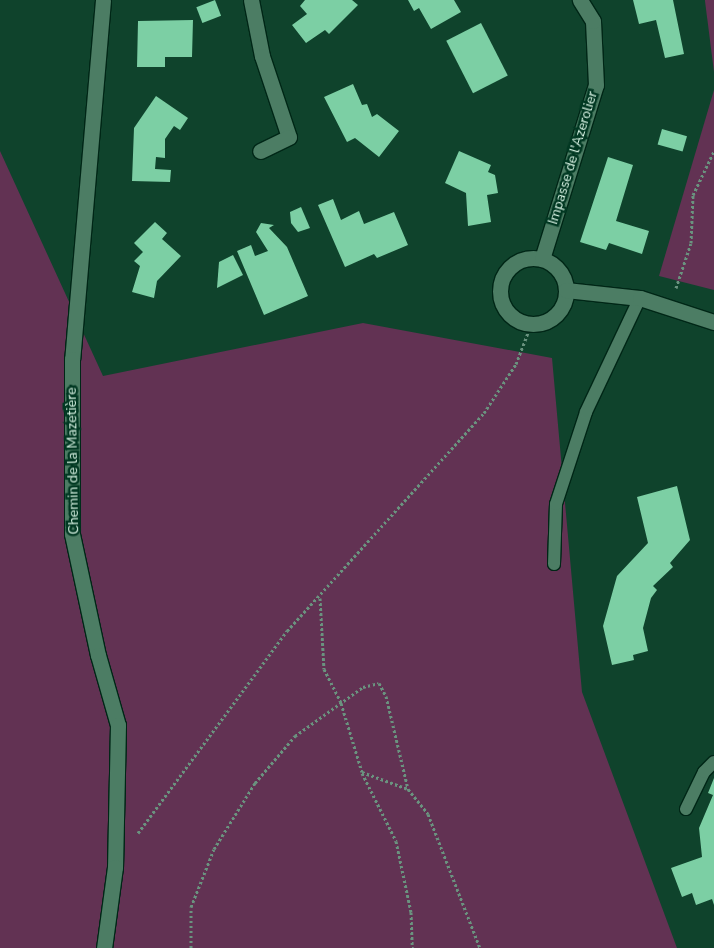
<!DOCTYPE html>
<html>
<head>
<meta charset="utf-8">
<style>
	body { margin:0 }
	#map { position:relative; width:714px; height:948px; overflow:hidden; background:#0f432c; font-family:"Nunito Sans",sans-serif }
	div>[style] { position:absolute }
	.green>* { inset:0; background:#623253 }
	.building>* { inset:0; background:#7ccfa4; transform-origin:0 0 }
	.path>* { height:3px; margin-top:-1.5px; transform-origin:0; background:repeating-linear-gradient(90deg,#6a937f 0 2.5px,transparent 0 5px) }
	.roads { filter:drop-shadow(1px 0 #002717) drop-shadow(-1px 0 #002717) drop-shadow(0 1px #002717) drop-shadow(0 -1px #002717) }
	.service>* { height:12px; margin:-6px; padding:0 6px; transform-origin:6px; border-radius:6px; background:#4c7d64 }
	.minor>* { height:15px; margin:-7.5px; padding:0 7.5px; transform-origin:7.5px; border-radius:7.5px; background:#4c7d64 }
	.minor>.ring { margin:-7.5px; padding:0; box-sizing:content-box; background:none; border:15px solid #4c7d64; border-radius:50% }
	span { translate:-50% -50%; white-space:nowrap; text-align:center; line-height:1.15; -webkit-text-stroke:5px #013822; paint-order:stroke }
	.street-label { font-size:14px; color:#def8e9 }
</style>
</head>
<body>
<div id="map">
	<div class="green">
		<div style="clip-path:polygon(705px 0,714px 0,714px 72px,705px 1px)"></div>
		<div style="clip-path:polygon(714px 90px,714px 290px,659px 276px)"></div>
		<div style="clip-path:polygon(0 151px,103px 376px,363px 323px,552px 358px,582px 692px,677px 948px,0 948px)"></div>
	</div>
	<div class="building">
		<div style="left:215px;top:0;width:17px;height:20px;rotate:69deg"></div>
		<div style="clip-path:polygon(305px 0,352px 0,358px 5px,329px 34px,325px 30px,306px 43px,292px 25px,307px 14px,300px 6px)"></div>
		<div style="clip-path:polygon(408px 0,454px 0,461px 12px,431px 29px,419px 8px,414px 11px)"></div>
		<div style="clip-path:polygon(633px 0,673px 0,684px 54px,665px 58px,656px 20px,639px 24px)"></div>
		<div style="clip-path:polygon(193px 20px,192px 57px,165px 57px,165px 67px,137px 67px,138px 21px)"></div>
		<div style="left:481px;top:23px;width:59px;height:39px;rotate:63deg"></div>
		<div style="clip-path:polygon(353px 84px,362px 105px,367px 104px,372px 117px,377px 114px,399px 131px,379px 157px,355px 138px,347px 142px,324px 97px)"></div>
		<div style="clip-path:polygon(156px 96px,188px 118px,180px 130px,174px 126px,165px 139px,165px 158px,156px 157px,155px 169px,171px 170px,170px 182px,132px 181px,134px 128px)"></div>
		<div style="left:662px;top:129px;width:26px;height:16px;rotate:16deg"></div>
		<div style="clip-path:polygon(459px 151px,491px 165px,488px 172px,495px 175px,498px 193px,487px 195px,491px 222px,468px 226px,466px 193px,445px 183px)"></div>
		<div style="clip-path:polygon(608px 157px,633px 165px,616px 221px,649px 231px,642px 254px,609px 243px,606px 250px,580px 242px)"></div>
		<div style="clip-path:polygon(333px 199px,341px 220px,359px 211px,364px 224px,394px 212px,408px 245px,377px 258px,374px 254px,345px 267px,318px 205px)"></div>
		<div style="clip-path:polygon(301px 207px,310px 228px,298px 232px,291px 223px,290px 212px)"></div>
		<div style="clip-path:polygon(155px 222px,167px 233px,162px 239px,181px 256px,157px 281px,154px 298px,132px 292px,140px 266px,134px 261px,143px 252px,134px 243px)"></div>
		<div style="clip-path:polygon(261px 223px,274px 225px,269px 228px,287px 247px,308px 296px,264px 315px,237px 251px,251px 245px,255px 256px,268px 251px,256px 232px)"></div>
		<div style="clip-path:polygon(233px 255px,243px 275px,217px 288px,219px 262px)"></div>
		<div style="clip-path:polygon(677px 486px,690px 540px,670px 563px,673px 567px,653px 586px,657px 590px,651px 598px,643px 628px,648px 651px,633px 655px,634px 660px,612px 665px,603px 626px,617px 576px,648px 543px,637px 497px)"></div>
		<div style="clip-path:polygon(714px 778px,714px 905px,712px 899px,696px 905px,692px 893px,682px 897px,671px 868px,702px 857px,699px 828px,713px 795px,708px 793px)"></div>
	</div>
	<div class="path">
		<div style="left:676px;top:288px;width:47px;rotate:-71.6deg"></div>
		<div style="left:691px;top:243px;width:48px;rotate:-87.6deg"></div>
		<div style="left:693px;top:195px;width:49px;rotate:-64.5deg"></div>
		<div style="left:320px;top:598px;width:71px;rotate:86.8deg"></div>
		<div style="left:324px;top:669px;width:38px;rotate:63deg"></div>
		<div style="left:341px;top:703px;width:72px;rotate:73.1deg"></div>
		<div style="left:362px;top:772px;width:49px;rotate:20.3deg"></div>
		<div style="left:362px;top:773px;width:76px;rotate:63.4deg"></div>
		<div style="left:396px;top:841px;width:73px;rotate:78.1deg"></div>
		<div style="left:411px;top:912px;width:36px;rotate:88deg"></div>
		<div style="left:138px;top:833px;width:251px;rotate:-53.6deg"></div>
		<div style="left:287px;top:631px;width:294px;rotate:-47.9deg"></div>
		<div style="left:484px;top:413px;width:59px;rotate:-56.9deg"></div>
		<div style="left:516px;top:364px;width:42px;rotate:-69deg"></div>
		<div style="left:191px;top:948px;width:41px;rotate:-90deg"></div>
		<div style="left:191px;top:907px;width:62px;rotate:-68.4deg"></div>
		<div style="left:214px;top:849px;width:78px;rotate:-58.2deg"></div>
		<div style="left:255px;top:783px;width:62px;rotate:-49.6deg"></div>
		<div style="left:295px;top:736px;width:84px;rotate:-35.8deg"></div>
		<div style="left:363px;top:687px;width:16px;rotate:-14deg"></div>
		<div style="left:379px;top:683px;width:15px;rotate:62deg"></div>
		<div style="left:386px;top:696px;width:96px;rotate:76.7deg"></div>
		<div style="left:408px;top:789px;width:32px;rotate:51deg"></div>
		<div style="left:428px;top:814px;width:144px;rotate:68.8deg"></div>
	</div>
	<div class="roads">
		<div class="service">
			<div style="left:554px;top:564px;width:60px;rotate:-88.1deg"></div>
			<div style="left:556px;top:504px;width:97px;rotate:-71.9deg"></div>
			<div style="left:586px;top:412px;width:126px;rotate:-64.7deg"></div>
			<div style="left:686px;top:809px;width:41px;rotate:-64.1deg"></div>
			<div style="left:704px;top:772px;width:14px;rotate:-45deg"></div>
		</div>
		<div class="minor">
			<div style="left:103px;top:0;width:360px;rotate:94.9deg"></div>
			<div style="left:72px;top:359px;width:175px;rotate:90deg"></div>
			<div style="left:72px;top:534px;width:124px;rotate:77.9deg"></div>
			<div style="left:98px;top:655px;width:73px;rotate:74.1deg"></div>
			<div style="left:118px;top:725px;width:142px;rotate:91.2deg"></div>
			<div style="left:115px;top:867px;width:82px;rotate:97.7deg"></div>
			<div style="left:251px;top:0;width:57px;rotate:78.9deg"></div>
			<div style="left:262px;top:56px;width:85px;rotate:71.6deg"></div>
			<div style="left:289px;top:137px;width:32px;rotate:154deg"></div>
			<div class="ring" style="left:500px;top:258px;width:51px;height:51px"></div>
			<div style="left:542px;top:259px;width:182px;rotate:-72.8deg"></div>
			<div style="left:596px;top:85px;width:64px;rotate:-92.7deg"></div>
			<div style="left:593px;top:21px;width:25px;rotate:-122deg"></div>
			<div style="left:566px;top:290px;width:74px;rotate:6.2deg"></div>
			<div style="left:640px;top:298px;width:78px;rotate:18deg"></div>
		</div>
	</div>
	<div class="street-label">
		<span style="left:573px;top:158px;rotate:-73deg">Impasse de l'Azerolier</span>
		<span style="left:73px;top:461px;rotate:-91deg">Chemin de la Mazetière</span>
	</div>
</div>
</body>
</html>
